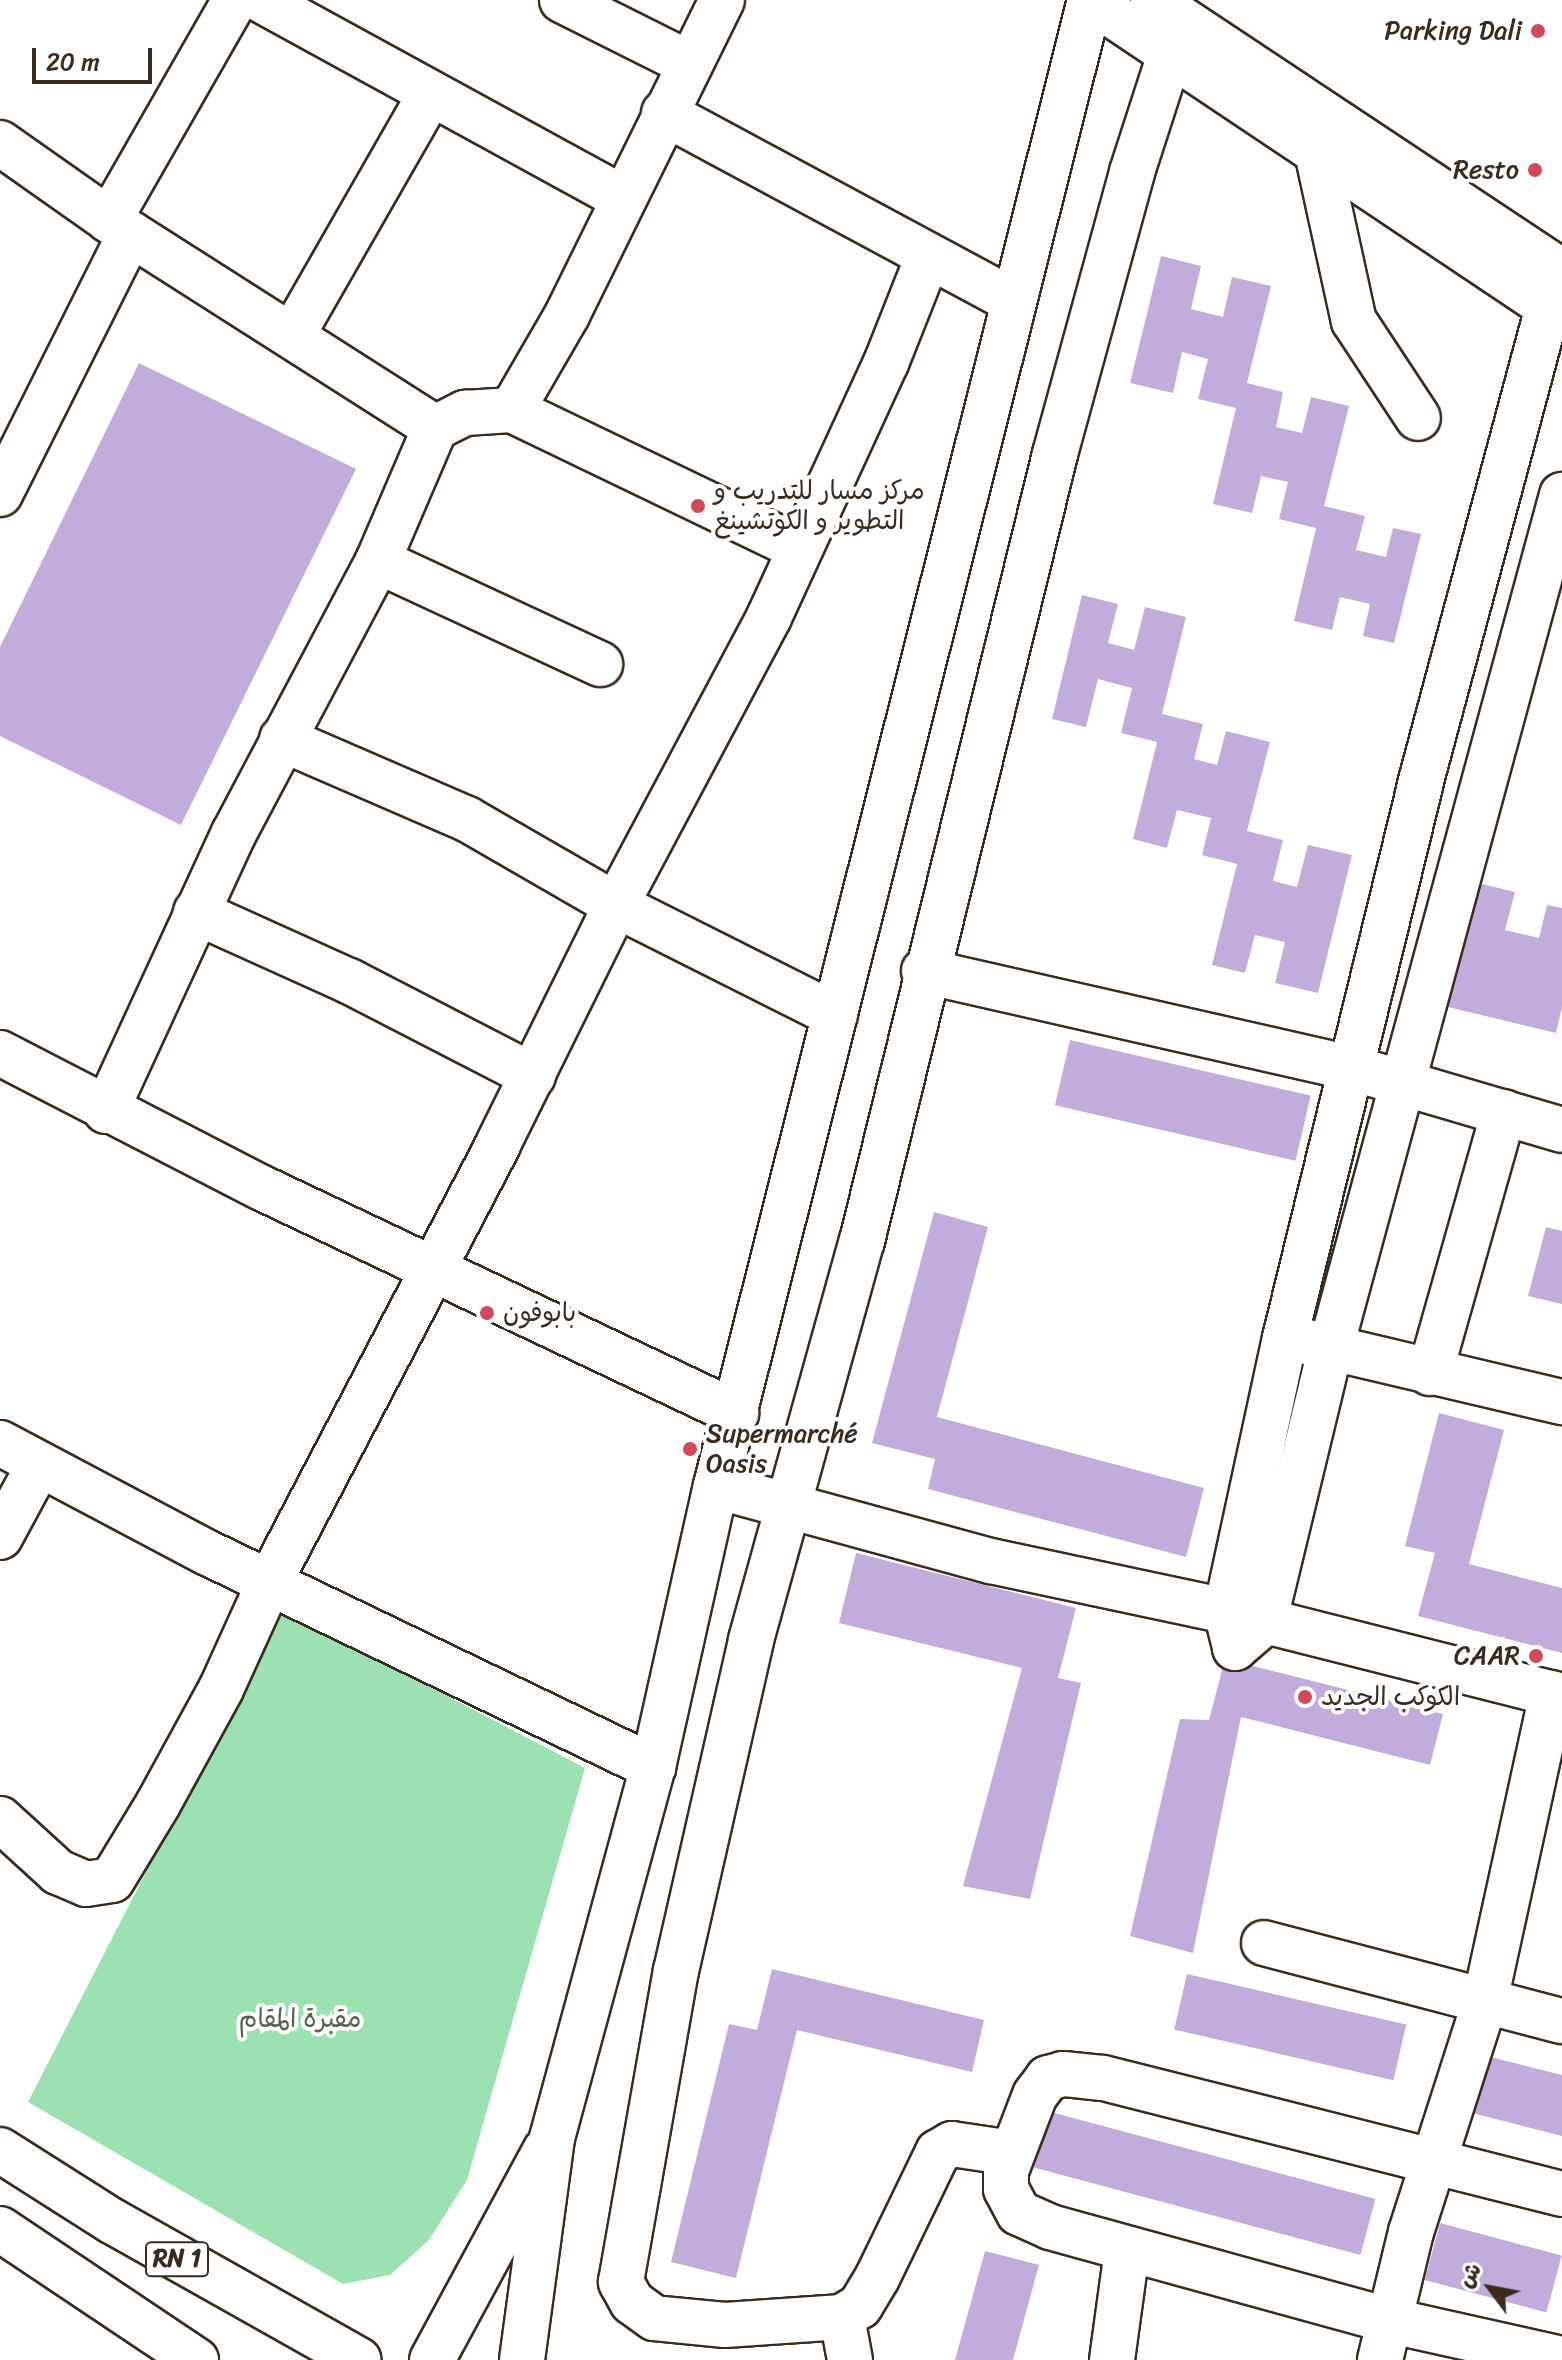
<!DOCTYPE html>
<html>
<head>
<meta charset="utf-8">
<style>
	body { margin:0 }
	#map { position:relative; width:1562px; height:2360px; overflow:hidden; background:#fff; font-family:Sriracha,"Playpen Sans Arabic",sans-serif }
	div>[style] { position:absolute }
	.green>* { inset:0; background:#9be2b0 }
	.building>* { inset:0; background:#c2acdc; transform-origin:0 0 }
	.roads { filter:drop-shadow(2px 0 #3b2a1e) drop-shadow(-2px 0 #3b2a1e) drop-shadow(0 2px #3b2a1e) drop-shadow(0 -2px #3b2a1e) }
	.minor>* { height:44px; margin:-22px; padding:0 22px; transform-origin:22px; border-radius:22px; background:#fff }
	.highway>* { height:44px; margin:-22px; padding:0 22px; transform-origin:22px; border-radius:22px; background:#fff }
	.dots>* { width:22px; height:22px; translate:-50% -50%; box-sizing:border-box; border:4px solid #fff; border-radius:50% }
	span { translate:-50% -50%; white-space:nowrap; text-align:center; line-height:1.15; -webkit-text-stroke:8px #fff; paint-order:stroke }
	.shield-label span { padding:2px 6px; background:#fff; border:2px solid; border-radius:6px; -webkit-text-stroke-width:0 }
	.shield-label { font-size:24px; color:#3b2a1e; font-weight:700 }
	.poi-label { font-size:26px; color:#3b2a1e }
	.right { translate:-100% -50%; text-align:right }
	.left { translate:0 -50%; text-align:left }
	.park-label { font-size:26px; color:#58614a }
	.north { position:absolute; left:1450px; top:2248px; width:80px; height:80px; -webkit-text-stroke:6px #fff; paint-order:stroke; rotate:302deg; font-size:22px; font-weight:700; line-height:32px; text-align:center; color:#3b2a1e }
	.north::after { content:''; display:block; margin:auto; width:28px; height:36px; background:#3b2a1e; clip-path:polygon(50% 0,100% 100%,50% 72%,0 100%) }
	.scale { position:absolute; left:32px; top:48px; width:120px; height:36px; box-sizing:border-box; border:4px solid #3b2a1e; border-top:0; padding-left:10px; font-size:24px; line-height:28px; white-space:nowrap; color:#3b2a1e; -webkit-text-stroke:6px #fff; paint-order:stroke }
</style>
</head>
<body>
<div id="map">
	<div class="green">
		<div style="clip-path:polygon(281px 1609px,585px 1768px,467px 2180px,429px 2240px,390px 2275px,343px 2284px,28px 2102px)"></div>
	</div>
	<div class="building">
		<div style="clip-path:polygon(1161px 256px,1201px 266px,1191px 309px,1223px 317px,1232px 277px,1271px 286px,1247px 383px,1283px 392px,1276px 427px,1302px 433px,1311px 397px,1349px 406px,1324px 506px,1365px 516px,1356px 550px,1386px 557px,1393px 528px,1421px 534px,1394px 643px,1363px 636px,1370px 604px,1340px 597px,1332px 630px,1294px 621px,1316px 528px,1279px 519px,1288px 482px,1261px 476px,1252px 513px,1213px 504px,1236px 408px,1198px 399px,1208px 359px,1182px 352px,1173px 393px,1130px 383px)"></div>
		<div style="clip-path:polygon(139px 363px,356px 469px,181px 825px,0 736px,0 647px)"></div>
		<div style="clip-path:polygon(1082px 595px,1118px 604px,1108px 643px,1134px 650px,1145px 607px,1186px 617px,1162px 714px,1203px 724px,1194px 759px,1217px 765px,1226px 731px,1270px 742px,1247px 831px,1283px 840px,1273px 881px,1297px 887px,1308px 845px,1352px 855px,1318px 993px,1275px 983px,1285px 942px,1255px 935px,1245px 973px,1212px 965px,1237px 864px,1202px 855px,1211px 818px,1177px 810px,1167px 848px,1133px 839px,1157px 742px,1121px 733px,1132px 688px,1098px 679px,1086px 727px,1052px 719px)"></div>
		<div style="clip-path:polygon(1478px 883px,1515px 892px,1505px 930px,1539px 938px,1547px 905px,1562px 908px,1562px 1007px,1556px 1033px,1448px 1007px)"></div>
		<div style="left:1070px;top:1040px;width:247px;height:67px;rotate:13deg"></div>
		<div style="clip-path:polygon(934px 1212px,988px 1227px,937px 1417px,1204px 1488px,1186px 1557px,928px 1489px,935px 1459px,872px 1443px)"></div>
		<div style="clip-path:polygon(1546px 1227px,1562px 1231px,1562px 1304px,1528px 1296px)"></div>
		<div style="clip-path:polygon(1439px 1413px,1504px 1430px,1469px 1564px,1562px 1588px,1562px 1653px,1418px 1616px,1435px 1553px,1405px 1546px)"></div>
		<div style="clip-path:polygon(856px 1553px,1076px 1608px,1058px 1678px,1081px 1683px,1030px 1899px,963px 1886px,1022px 1668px,839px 1623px)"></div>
		<div style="clip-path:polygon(1225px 1659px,1443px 1714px,1430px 1765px,1241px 1717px,1193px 1953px,1130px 1936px,1180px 1719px,1209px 1720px)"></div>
		<div style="clip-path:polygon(772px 1969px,984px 2020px,972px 2072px,797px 2030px,736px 2278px,671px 2262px,729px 2024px,757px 2030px)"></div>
		<div style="left:1187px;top:1974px;width:225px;height:57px;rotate:13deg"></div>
		<div style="clip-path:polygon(1475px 2053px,1562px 2075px,1562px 2136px,1461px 2110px)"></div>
		<div style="left:1047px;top:2111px;width:340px;height:58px;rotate:15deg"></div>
		<div style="left:1440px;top:2223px;width:126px;height:59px;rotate:15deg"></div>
		<div style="clip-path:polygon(985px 2251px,1039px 2265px,1013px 2360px,955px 2360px)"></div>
	</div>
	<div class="roads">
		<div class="minor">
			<div style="left:261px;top:0;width:412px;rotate:28.7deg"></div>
			<div style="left:562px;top:0;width:143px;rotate:26.6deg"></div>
			<div style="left:1090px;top:0;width:568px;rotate:33.8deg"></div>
			<div style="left:1153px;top:0;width:491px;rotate:33.6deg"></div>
			<div style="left:664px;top:113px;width:394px;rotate:28.3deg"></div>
			<div style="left:1321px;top:136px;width:16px;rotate:104deg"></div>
			<div style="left:1317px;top:152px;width:173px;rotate:77.7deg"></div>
			<div style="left:1354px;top:321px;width:116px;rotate:56.6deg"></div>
			<div style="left:0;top:143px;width:133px;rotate:35.2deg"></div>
			<div style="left:109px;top:220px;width:387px;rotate:32.5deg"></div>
			<div style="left:109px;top:220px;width:254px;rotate:-60.2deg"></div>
			<div style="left:1548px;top:307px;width:496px;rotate:105deg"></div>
			<div style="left:1420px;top:786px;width:568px;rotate:103.74deg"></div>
			<div style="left:1285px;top:1338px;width:279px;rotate:102.2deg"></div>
			<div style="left:1226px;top:1611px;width:38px;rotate:76deg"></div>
			<div style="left:1235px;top:1648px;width:38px;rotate:-41deg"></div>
			<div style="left:1264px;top:1623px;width:284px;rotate:-76.4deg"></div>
			<div style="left:1331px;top:1347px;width:883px;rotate:-74.83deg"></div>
			<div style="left:293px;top:334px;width:275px;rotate:-60.2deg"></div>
			<div style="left:512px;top:410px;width:318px;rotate:25.7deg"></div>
			<div style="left:0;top:494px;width:291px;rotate:-63.4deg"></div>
			<div style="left:378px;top:561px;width:245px;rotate:24.9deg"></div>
			<div style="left:282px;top:739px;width:202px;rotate:23.4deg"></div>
			<div style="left:467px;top:819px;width:172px;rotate:30deg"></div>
			<div style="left:616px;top:905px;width:245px;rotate:26.7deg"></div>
			<div style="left:196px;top:912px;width:168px;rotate:24.3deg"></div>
			<div style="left:349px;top:981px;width:207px;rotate:27.3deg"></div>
			<div style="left:924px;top:971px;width:439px;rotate:12.8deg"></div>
			<div style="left:1352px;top:1068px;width:219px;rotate:16.4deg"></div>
			<div style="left:0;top:1053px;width:295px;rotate:27.3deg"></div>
			<div style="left:262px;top:1188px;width:525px;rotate:25.39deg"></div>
			<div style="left:106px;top:1111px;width:306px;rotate:-65.3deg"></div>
			<div style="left:234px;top:833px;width:308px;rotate:-62.1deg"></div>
			<div style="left:378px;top:561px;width:145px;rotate:-66.8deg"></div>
			<div style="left:435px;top:428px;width:34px;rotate:-27deg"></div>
			<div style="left:465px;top:413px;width:47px;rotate:-3.7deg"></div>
			<div style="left:512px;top:410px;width:110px;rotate:-59.9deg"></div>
			<div style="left:567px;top:315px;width:351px;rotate:-63.8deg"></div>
			<div style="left:1303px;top:1341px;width:266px;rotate:13.3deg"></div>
			<div style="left:1430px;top:1373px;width:271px;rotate:-74.2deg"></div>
			<div style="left:0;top:1443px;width:235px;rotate:27.9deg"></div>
			<div style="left:208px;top:1553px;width:494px;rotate:25.7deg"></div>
			<div style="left:716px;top:1486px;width:285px;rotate:15.3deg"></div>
			<div style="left:991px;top:1561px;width:240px;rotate:12deg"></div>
			<div style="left:1226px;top:1611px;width:347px;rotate:14.2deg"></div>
			<div style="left:0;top:1537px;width:82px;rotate:-61.6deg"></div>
			<div style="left:0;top:1819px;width:79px;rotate:42.4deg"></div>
			<div style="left:58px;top:1872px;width:30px;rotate:23deg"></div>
			<div style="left:86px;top:1884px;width:26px;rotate:-9deg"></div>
			<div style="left:112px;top:1880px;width:89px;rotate:-58.8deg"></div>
			<div style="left:158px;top:1804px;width:131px;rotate:-61.3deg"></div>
			<div style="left:221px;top:1689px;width:119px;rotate:-65.6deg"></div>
			<div style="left:270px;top:1581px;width:493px;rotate:-62.4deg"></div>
			<div style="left:498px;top:1144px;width:267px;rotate:-63.7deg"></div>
			<div style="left:616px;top:905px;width:326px;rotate:-62deg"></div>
			<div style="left:769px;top:617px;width:280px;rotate:-65.3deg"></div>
			<div style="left:886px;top:363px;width:114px;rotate:-68.4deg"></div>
			<div style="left:1264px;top:1943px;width:308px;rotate:14.7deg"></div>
			<div style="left:1012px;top:2153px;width:61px;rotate:-171.5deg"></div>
			<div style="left:952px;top:2144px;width:16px;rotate:150deg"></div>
			<div style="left:938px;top:2152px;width:140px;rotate:115.8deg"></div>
			<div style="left:877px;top:2278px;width:33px;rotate:121deg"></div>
			<div style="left:860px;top:2306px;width:21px;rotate:149deg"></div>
			<div style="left:842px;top:2317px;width:117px;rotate:176.1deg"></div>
			<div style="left:725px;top:2325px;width:71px;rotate:-174.4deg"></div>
			<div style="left:654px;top:2318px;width:27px;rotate:-144deg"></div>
			<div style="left:632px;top:2302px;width:23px;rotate:-119deg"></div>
			<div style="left:621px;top:2282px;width:316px;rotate:-80deg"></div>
			<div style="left:676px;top:1971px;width:339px;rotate:-77.2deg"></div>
			<div style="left:751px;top:1640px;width:414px;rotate:-74.5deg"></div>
			<div style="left:862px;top:1241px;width:810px;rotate:-76.22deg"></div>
			<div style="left:1055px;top:454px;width:292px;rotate:-74.7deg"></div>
			<div style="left:1132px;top:172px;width:124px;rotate:-72.1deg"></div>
			<div style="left:1562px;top:2194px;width:474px;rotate:-165.8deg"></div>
			<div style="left:1102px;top:2078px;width:39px;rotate:-174deg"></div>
			<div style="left:1063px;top:2074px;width:16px;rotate:165deg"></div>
			<div style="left:1048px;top:2078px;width:21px;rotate:127deg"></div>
			<div style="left:1035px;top:2095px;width:81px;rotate:110.9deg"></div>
			<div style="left:1006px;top:2171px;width:18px;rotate:90deg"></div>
			<div style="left:1006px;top:2189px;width:27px;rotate:62deg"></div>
			<div style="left:1019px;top:2213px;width:34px;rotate:24deg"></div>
			<div style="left:1050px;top:2227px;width:355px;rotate:15.4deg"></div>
			<div style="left:1392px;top:2321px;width:174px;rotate:12.6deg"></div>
			<div style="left:842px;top:2317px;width:44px;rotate:79.5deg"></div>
			<div style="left:432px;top:2360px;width:238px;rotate:-61.6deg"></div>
			<div style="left:522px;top:2360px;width:224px;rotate:-82.3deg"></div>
			<div style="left:552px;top:2138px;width:385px;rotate:-74.8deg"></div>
			<div style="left:653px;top:1767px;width:288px;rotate:-77.4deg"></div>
			<div style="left:716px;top:1486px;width:1532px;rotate:-75.87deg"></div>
			<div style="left:1112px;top:2360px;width:111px;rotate:-82.2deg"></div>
			<div style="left:1380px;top:2360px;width:132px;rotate:-76.4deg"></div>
			<div style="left:1411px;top:2232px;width:243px;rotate:-72.2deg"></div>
			<div style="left:1485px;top:2001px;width:315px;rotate:-77.7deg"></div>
		</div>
		<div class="highway">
			<div style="left:0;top:2150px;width:133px;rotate:32.4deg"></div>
			<div style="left:112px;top:2221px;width:283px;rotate:29.4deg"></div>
			<div style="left:0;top:2229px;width:236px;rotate:33.8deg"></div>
		</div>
	</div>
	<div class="dots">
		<div style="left:1538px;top:31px;background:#d1495b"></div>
		<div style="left:1535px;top:170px;background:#d1495b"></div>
		<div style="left:698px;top:506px;background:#d1495b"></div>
		<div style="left:487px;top:1313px;background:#d1495b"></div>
		<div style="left:690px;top:1449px;background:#d1495b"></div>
		<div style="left:1536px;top:1656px;background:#d1495b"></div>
		<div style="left:1305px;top:1697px;background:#d1495b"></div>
	</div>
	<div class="shield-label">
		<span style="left:177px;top:2259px">RN 1</span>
	</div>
	<div class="poi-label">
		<span class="right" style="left:1522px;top:31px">Parking Dali</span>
		<span class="right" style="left:1519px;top:170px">Resto</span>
		<span class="left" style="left:714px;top:506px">مركز مسار للتدريب و<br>التطوير و الكوتشينغ</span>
		<span class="left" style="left:503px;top:1313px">بابوفون</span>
		<span class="left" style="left:706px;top:1449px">Supermarché<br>Oasis</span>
		<span class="right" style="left:1520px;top:1656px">CAAR</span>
		<span class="left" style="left:1321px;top:1697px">الكوكب الجديد</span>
	</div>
	<div class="park-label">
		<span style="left:300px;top:2019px">مقبرة المقام</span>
	</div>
	<div class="north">ش</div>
	<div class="scale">20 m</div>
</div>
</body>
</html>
